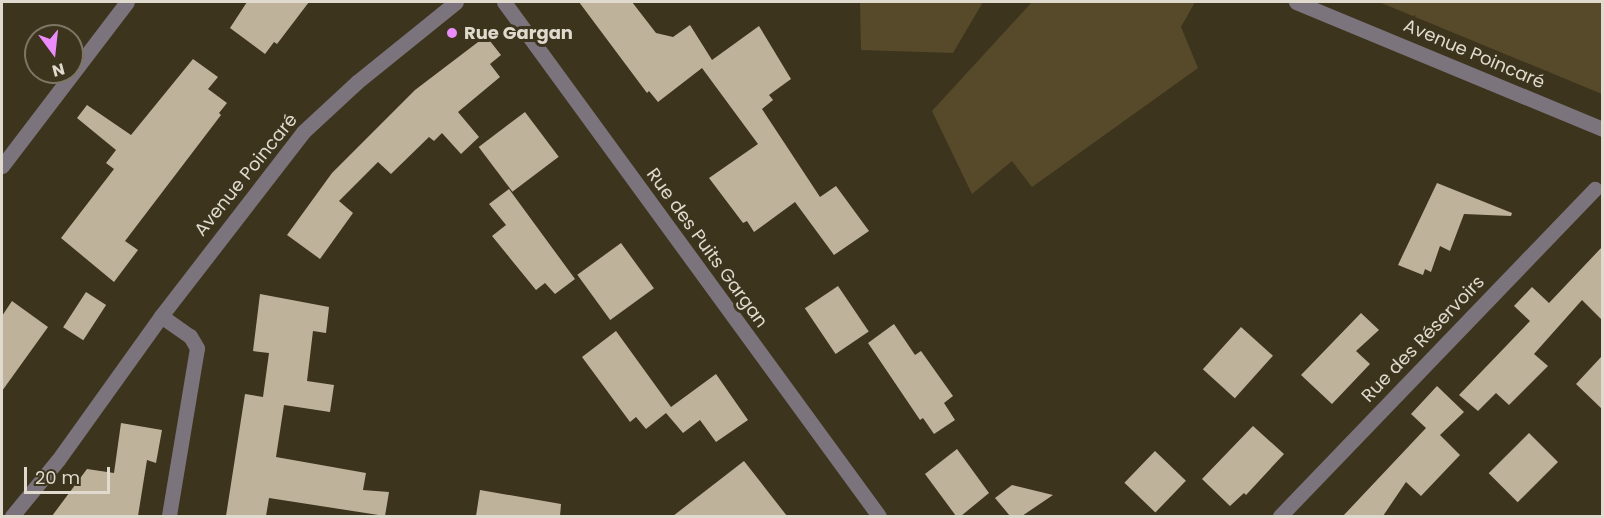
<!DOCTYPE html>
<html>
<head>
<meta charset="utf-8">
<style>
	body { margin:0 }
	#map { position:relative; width:1604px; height:518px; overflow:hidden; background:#3d341e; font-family:Poppins,sans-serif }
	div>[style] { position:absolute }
	.green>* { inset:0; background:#574a2a }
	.building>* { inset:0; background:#beb39a; transform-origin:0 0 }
	.minor>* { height:15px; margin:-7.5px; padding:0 7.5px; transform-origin:7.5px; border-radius:7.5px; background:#7c747d }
	.dots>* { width:16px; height:16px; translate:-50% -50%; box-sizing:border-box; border:3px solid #3d341e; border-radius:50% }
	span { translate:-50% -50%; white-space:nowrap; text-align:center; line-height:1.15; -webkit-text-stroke:6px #3d341e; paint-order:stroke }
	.poi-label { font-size:18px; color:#dfdacd; font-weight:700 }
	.left { translate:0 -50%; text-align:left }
	.street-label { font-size:18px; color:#dfdacd }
	.frame { position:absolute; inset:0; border:3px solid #dfdacd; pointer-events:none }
	.north { position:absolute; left:24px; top:24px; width:60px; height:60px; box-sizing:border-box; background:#3d341e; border:2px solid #7e7664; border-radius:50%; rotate:165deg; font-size:16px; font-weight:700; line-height:24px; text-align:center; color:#dfdacd }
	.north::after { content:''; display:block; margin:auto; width:21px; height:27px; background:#ec8cfb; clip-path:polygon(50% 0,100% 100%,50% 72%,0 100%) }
	.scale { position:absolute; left:24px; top:467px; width:86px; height:27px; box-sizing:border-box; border:3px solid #dfdacd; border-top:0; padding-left:8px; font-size:18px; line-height:21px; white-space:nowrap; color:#dfdacd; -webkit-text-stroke:4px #3d341e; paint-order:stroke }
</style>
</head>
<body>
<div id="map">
	<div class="green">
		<div style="clip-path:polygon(860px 2px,983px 2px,953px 53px,861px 50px)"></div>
		<div style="clip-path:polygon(1032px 2px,1195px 2px,1181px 27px,1198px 68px,1032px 187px,1012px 161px,972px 194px,932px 111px)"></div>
		<div style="clip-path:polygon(1379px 2px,1602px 2px,1602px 94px)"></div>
	</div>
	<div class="building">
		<div style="clip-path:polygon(247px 2px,309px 2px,277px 44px,274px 42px,265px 54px,230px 28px)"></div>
		<div style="clip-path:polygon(579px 2px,632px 2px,656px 33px,673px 37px,690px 25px,712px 60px,759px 26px,791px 79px,769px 95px,773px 100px,762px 109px,820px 197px,836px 186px,869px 231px,834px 255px,795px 202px,754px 232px,747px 221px,743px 223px,709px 178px,758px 144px,702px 68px,658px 102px,649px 91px,647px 93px)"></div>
		<div style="clip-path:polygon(486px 36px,501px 55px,490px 64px,500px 77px,458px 112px,479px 137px,461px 154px,442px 133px,434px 141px,429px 137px,391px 174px,378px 162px,339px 201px,353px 213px,320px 259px,287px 235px,332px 173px,415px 90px)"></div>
		<div style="clip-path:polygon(193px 59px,218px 77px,208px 89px,227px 103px,219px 113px,221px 115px,125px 241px,138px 250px,114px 282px,61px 238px,114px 169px,106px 163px,116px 150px,77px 118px,87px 105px,131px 135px)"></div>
		<div style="left:525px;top:112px;width:56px;height:58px;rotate:53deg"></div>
		<div style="clip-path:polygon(1437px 183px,1512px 213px,1511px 216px,1464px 214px,1450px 251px,1440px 246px,1431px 272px,1425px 269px,1423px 275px,1398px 265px)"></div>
		<div style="clip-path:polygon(509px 189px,575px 279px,555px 294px,545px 283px,536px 290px,492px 236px,506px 225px,489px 204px)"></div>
		<div style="left:621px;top:243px;width:56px;height:54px;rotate:54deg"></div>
		<div style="clip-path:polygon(1602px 247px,1602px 320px,1582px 300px,1534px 354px,1548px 366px,1509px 405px,1496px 393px,1478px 411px,1459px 395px,1530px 321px,1514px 306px,1532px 287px,1549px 303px)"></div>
		<div style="left:838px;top:286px;width:55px;height:40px;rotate:56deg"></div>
		<div style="left:86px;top:292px;width:24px;height:42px;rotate:33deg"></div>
		<div style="clip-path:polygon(260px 294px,329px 307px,326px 333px,313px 331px,307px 381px,334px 385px,330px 412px,284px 405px,276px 457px,366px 473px,363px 490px,389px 492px,385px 516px,269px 498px,266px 516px,226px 516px,245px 394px,263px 397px,269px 353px,253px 351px)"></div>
		<div style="clip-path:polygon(12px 301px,48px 327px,2px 391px,2px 316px)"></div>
		<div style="clip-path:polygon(1361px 313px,1379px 330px,1356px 351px,1370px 364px,1332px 404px,1301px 375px)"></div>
		<div style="clip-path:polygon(894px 324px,915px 355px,921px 351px,953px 396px,944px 403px,955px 420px,934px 434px,923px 418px,920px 420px,868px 343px)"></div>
		<div style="left:1241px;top:327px;width:43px;height:57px;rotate:42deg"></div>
		<div style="clip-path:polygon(616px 331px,671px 407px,716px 374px,748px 420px,716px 442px,700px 420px,683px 433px,666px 413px,646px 429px,636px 417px,630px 422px,582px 357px)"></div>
		<div style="clip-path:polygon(1602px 356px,1602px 409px,1576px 384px)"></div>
		<div style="clip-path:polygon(1437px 386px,1464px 412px,1440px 435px,1460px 455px,1421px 496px,1406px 482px,1383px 516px,1343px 516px,1426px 428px,1411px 414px)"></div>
		<div style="clip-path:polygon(121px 423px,162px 430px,156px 463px,147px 460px,138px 516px,52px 516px,87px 469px,114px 473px)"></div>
		<div style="clip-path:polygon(1253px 426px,1284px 454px,1246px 495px,1244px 493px,1230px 506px,1202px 479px)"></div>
		<div style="left:1529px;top:433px;width:41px;height:57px;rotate:45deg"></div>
		<div style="clip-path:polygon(957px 449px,989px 493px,961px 516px,956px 516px,925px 474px)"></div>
		<div style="left:1155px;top:451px;width:43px;height:44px;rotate:44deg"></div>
		<div style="clip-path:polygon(744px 461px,787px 516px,673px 516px)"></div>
		<div style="clip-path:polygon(1012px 485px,1053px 495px,1022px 516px,1010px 516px,995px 498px)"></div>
		<div style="clip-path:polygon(480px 490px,561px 504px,560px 516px,476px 516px)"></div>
	</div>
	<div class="minor">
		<div style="left:504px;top:2px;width:636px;rotate:53.89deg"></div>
		<div style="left:1296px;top:2px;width:331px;rotate:22.5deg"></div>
		<div style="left:2px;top:166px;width:206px;rotate:-52.7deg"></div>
		<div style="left:161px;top:316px;width:35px;rotate:35deg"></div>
		<div style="left:190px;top:336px;width:14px;rotate:60deg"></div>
		<div style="left:197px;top:348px;width:170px;rotate:99.5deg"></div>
		<div style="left:12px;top:516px;width:72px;rotate:-50.6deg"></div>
		<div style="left:58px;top:460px;width:177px;rotate:-54.4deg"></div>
		<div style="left:161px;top:316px;width:232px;rotate:-52.3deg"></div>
		<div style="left:303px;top:132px;width:74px;rotate:-42.8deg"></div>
		<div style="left:357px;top:82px;width:127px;rotate:-38.9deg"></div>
		<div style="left:1280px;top:516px;width:454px;rotate:-46.1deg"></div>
	</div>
	<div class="dots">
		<div style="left:452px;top:33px;background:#ec8cfb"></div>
	</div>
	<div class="poi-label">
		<span class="left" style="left:464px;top:33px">Rue Gargan</span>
	</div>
	<div class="street-label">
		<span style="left:1474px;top:54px;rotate:23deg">Avenue Poincaré</span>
		<span style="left:246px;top:175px;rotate:-51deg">Avenue Poincaré</span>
		<span style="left:707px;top:248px;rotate:54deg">Rue des Puits Gargan</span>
		<span style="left:1423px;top:339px;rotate:-46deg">Rue des Réservoirs</span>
	</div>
	<div class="frame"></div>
	<div class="north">N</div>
	<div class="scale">20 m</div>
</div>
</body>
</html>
